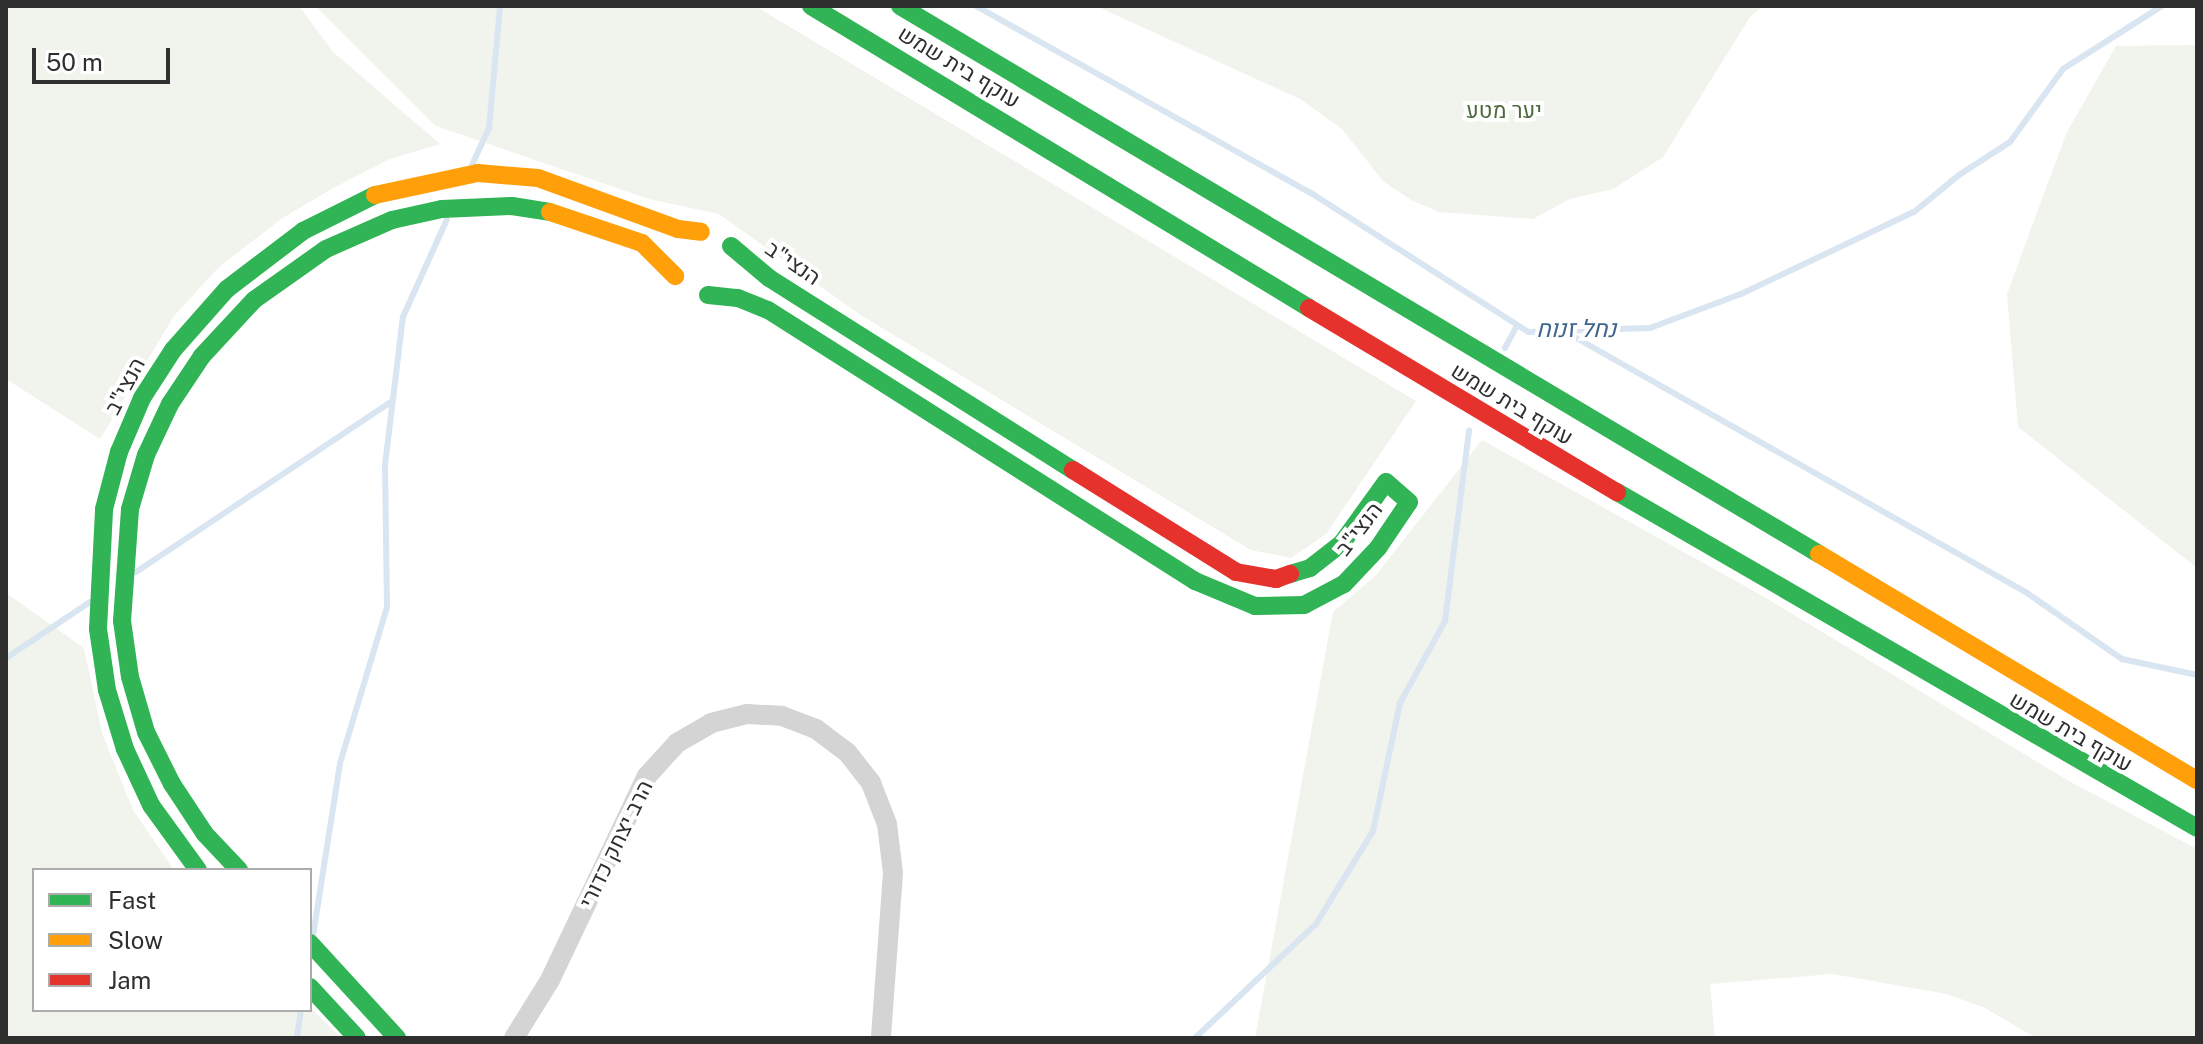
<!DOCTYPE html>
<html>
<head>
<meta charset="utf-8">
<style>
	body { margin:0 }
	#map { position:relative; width:2203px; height:1044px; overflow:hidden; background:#fff; font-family:"Public Sans",Heebo,sans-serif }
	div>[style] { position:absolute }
	.green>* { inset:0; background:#f0f4ec }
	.stream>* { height:6px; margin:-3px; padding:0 3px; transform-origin:3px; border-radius:3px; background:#d9e5f1 }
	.street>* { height:20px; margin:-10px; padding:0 10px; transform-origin:10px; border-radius:10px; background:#d4d4d4 }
	.fast>* { height:18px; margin:-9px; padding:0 9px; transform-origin:9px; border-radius:9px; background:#30b455 }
	.slow>* { height:18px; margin:-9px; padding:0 9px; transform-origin:9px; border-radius:9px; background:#ff9f0a }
	.jam>* { height:18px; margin:-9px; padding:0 9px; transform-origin:9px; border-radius:9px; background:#e5322d }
	span { translate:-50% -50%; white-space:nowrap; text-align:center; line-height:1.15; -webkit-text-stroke:8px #fff; paint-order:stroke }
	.street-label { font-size:22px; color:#2f2f2f }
	.park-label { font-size:22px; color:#4d693d }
	.water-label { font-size:24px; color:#3f668e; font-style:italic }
	.frame { position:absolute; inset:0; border:8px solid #2f2f2f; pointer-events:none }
	.legend { position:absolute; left:32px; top:868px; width:280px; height:144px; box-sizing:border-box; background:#fff; border:2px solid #acacac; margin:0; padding:10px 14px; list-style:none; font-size:24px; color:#2f2f2f }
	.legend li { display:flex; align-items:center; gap:16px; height:40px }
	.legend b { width:40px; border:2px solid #acacac }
	.scale { position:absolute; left:32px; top:48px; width:138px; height:36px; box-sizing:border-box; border:4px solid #2f2f2f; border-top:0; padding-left:10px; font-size:24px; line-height:28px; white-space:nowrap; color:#2f2f2f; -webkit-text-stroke:6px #fff; paint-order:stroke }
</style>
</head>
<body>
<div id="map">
	<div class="green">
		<div style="clip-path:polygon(6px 6px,299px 6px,333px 52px,440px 144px,390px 159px,335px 187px,281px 219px,219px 267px,174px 316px,100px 439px,6px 379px)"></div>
		<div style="clip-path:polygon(315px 6px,755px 6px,1416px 401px,1326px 534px,1291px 558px,1251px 550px,862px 316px,719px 214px,649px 199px,436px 126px)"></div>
		<div style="clip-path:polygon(1096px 6px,1763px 6px,1750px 17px,1663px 157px,1613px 189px,1570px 199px,1533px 219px,1439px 212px,1411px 200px,1383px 181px,1342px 129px,1300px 99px)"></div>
		<div style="clip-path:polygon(2197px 45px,2197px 568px,2018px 427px,2007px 294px,2066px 134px,2116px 46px)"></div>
		<div style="clip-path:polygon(1482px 440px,1761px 595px,2067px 780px,2197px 849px,2197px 1038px,2036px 1038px,1985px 1008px,1947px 994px,1832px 974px,1710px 984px,1715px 1038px,1255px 1038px,1333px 612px,1376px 575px)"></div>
		<div style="clip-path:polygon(6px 593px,84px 648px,102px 733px,133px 810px,174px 870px,34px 870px,34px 1010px,310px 1007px,341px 1038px,6px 1038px)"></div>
	</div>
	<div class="stream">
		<div style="left:976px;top:6px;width:384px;rotate:29.2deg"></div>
		<div style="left:1311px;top:193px;width:258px;rotate:32.6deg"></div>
		<div style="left:1528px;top:332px;width:122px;rotate:-1.9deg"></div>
		<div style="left:1650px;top:328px;width:97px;rotate:-20.5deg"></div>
		<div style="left:1741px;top:294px;width:191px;rotate:-25.4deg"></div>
		<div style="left:1914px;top:212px;width:58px;rotate:-39.4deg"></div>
		<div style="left:1959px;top:175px;width:61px;rotate:-32.9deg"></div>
		<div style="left:2010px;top:142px;width:90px;rotate:-54deg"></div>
		<div style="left:2063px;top:69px;width:117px;rotate:-32.5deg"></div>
		<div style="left:472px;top:165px;width:41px;rotate:-65.3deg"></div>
		<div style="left:489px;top:128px;width:122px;rotate:-84.8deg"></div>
		<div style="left:1564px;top:331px;width:532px;rotate:29.5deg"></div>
		<div style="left:2027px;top:593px;width:116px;rotate:34.8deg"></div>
		<div style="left:2122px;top:659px;width:77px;rotate:12deg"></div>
		<div style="left:1505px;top:348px;width:26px;rotate:-62deg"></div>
		<div style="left:136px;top:572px;width:308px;rotate:-33.7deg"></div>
		<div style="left:6px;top:658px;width:101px;rotate:-33.7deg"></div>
		<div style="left:313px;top:936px;width:175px;rotate:-81.1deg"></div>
		<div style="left:340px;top:763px;width:163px;rotate:-73.2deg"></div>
		<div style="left:387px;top:607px;width:142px;rotate:-90.8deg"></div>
		<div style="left:385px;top:465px;width:149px;rotate:-83.1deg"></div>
		<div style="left:403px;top:317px;width:107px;rotate:-65.8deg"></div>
		<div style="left:297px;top:1038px;width:28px;rotate:-82deg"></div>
		<div style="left:1195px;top:1038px;width:166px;rotate:-43.3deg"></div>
		<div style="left:1316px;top:924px;width:109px;rotate:-58.5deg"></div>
		<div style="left:1373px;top:831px;width:131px;rotate:-78.1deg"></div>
		<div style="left:1400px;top:703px;width:94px;rotate:-61.2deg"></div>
		<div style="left:1445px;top:621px;width:192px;rotate:-82.8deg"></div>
	</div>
	<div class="street">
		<div style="left:514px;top:1038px;width:68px;rotate:-58.2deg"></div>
		<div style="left:550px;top:980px;width:226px;rotate:-64.6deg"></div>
		<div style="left:647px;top:776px;width:45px;rotate:-47.7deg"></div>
		<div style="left:677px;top:743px;width:39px;rotate:-30deg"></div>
		<div style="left:711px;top:723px;width:37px;rotate:-14deg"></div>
		<div style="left:747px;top:714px;width:35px;rotate:3deg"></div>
		<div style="left:782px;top:716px;width:36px;rotate:21deg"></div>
		<div style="left:816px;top:729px;width:39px;rotate:37deg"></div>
		<div style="left:847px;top:752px;width:39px;rotate:52deg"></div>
		<div style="left:871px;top:783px;width:44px;rotate:68.7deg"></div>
		<div style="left:887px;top:824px;width:49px;rotate:83deg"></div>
		<div style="left:893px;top:873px;width:165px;rotate:94.2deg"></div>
	</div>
	<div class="fast">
		<div style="left:811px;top:6px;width:582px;rotate:31.23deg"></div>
		<div style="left:900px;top:6px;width:1070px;rotate:30.81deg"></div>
		<div style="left:731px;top:246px;width:50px;rotate:40.1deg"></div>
		<div style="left:769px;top:278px;width:360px;rotate:32.3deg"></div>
		<div style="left:708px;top:295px;width:30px;rotate:6deg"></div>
		<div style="left:738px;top:298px;width:32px;rotate:22deg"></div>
		<div style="left:768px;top:310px;width:506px;rotate:32.4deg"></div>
		<div style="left:1195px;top:581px;width:65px;rotate:22.6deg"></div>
		<div style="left:1255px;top:606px;width:49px;rotate:-1.2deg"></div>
		<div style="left:1304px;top:605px;width:45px;rotate:-27.7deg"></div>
		<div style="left:1344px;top:584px;width:50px;rotate:-46.6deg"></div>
		<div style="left:1378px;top:548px;width:55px;rotate:-56deg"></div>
		<div style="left:1409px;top:502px;width:30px;rotate:-139deg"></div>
		<div style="left:1386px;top:482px;width:75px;rotate:125.8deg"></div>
		<div style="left:1342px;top:543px;width:41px;rotate:142deg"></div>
		<div style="left:1310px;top:568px;width:21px;rotate:163deg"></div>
		<div style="left:1617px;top:492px;width:670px;rotate:30.08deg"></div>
		<div style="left:198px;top:870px;width:80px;rotate:-125.9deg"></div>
		<div style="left:151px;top:805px;width:62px;rotate:-114.9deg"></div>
		<div style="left:125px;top:749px;width:62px;rotate:-107deg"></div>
		<div style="left:107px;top:690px;width:62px;rotate:-98.4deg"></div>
		<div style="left:98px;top:629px;width:120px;rotate:-87.1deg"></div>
		<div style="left:104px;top:509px;width:59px;rotate:-75.3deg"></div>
		<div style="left:119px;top:452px;width:59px;rotate:-66.9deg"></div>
		<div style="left:142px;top:398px;width:57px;rotate:-57.1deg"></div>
		<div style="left:173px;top:350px;width:81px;rotate:-48.5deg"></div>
		<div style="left:227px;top:289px;width:96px;rotate:-37.3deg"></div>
		<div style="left:303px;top:231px;width:80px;rotate:-26.6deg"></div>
		<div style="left:239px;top:870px;width:50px;rotate:-133.4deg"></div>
		<div style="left:205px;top:834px;width:60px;rotate:-123.4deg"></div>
		<div style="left:172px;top:784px;width:58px;rotate:-116.6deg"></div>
		<div style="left:146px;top:732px;width:57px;rotate:-106.2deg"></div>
		<div style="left:130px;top:677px;width:57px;rotate:-98.1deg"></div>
		<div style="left:122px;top:621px;width:112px;rotate:-85.9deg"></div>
		<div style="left:130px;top:509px;width:56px;rotate:-73.5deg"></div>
		<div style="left:146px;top:455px;width:56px;rotate:-64.8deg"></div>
		<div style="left:170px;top:404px;width:58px;rotate:-56.3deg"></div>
		<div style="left:202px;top:356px;width:76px;rotate:-47.1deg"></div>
		<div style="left:254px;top:300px;width:88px;rotate:-35.3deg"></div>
		<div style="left:326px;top:249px;width:72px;rotate:-23.7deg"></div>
		<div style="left:392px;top:220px;width:51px;rotate:-12.4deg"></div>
		<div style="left:442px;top:209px;width:70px;rotate:-2.5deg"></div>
		<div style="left:512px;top:206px;width:38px;rotate:9deg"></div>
		<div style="left:310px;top:943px;width:129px;rotate:47.5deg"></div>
		<div style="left:310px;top:987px;width:69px;rotate:47.3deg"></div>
	</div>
	<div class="slow">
		<div style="left:375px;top:195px;width:105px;rotate:-12.1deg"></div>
		<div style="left:478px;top:173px;width:60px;rotate:4.8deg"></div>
		<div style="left:538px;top:178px;width:149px;rotate:20deg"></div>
		<div style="left:678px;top:229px;width:23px;rotate:7deg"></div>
		<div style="left:550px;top:212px;width:97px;rotate:18.6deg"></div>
		<div style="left:642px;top:243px;width:47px;rotate:45deg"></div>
		<div style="left:1819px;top:554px;width:440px;rotate:30.9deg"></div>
	</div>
	<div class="jam">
		<div style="left:1309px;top:308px;width:359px;rotate:30.9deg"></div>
		<div style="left:1073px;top:470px;width:192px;rotate:32deg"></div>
		<div style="left:1236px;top:572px;width:41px;rotate:9.9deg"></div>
		<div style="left:1276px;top:579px;width:15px;rotate:-20deg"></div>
	</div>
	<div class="street-label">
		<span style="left:959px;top:67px;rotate:31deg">עוקף בית שמש</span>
		<span style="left:793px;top:263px;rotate:34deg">הנצי"ב</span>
		<span style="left:125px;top:386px;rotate:-62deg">הנצי"ב</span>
		<span style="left:1512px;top:404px;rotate:31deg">עוקף בית שמש</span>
		<span style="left:1359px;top:529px;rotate:-52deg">הנצי"ב</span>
		<span style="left:2071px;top:732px;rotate:30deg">עוקף בית שמש</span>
		<span style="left:616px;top:844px;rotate:-64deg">הרב יצחק כדורי</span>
	</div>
	<div class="park-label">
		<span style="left:1504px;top:111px">יער מטע</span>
	</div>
	<div class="water-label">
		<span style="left:1576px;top:329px">נחל זנוח</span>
	</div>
	<div class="frame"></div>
	<ul class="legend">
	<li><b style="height:10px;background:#30b455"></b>Fast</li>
	<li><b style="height:10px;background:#ff9f0a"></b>Slow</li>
	<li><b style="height:10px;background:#e5322d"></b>Jam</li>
	</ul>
	<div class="scale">50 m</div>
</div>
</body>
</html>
